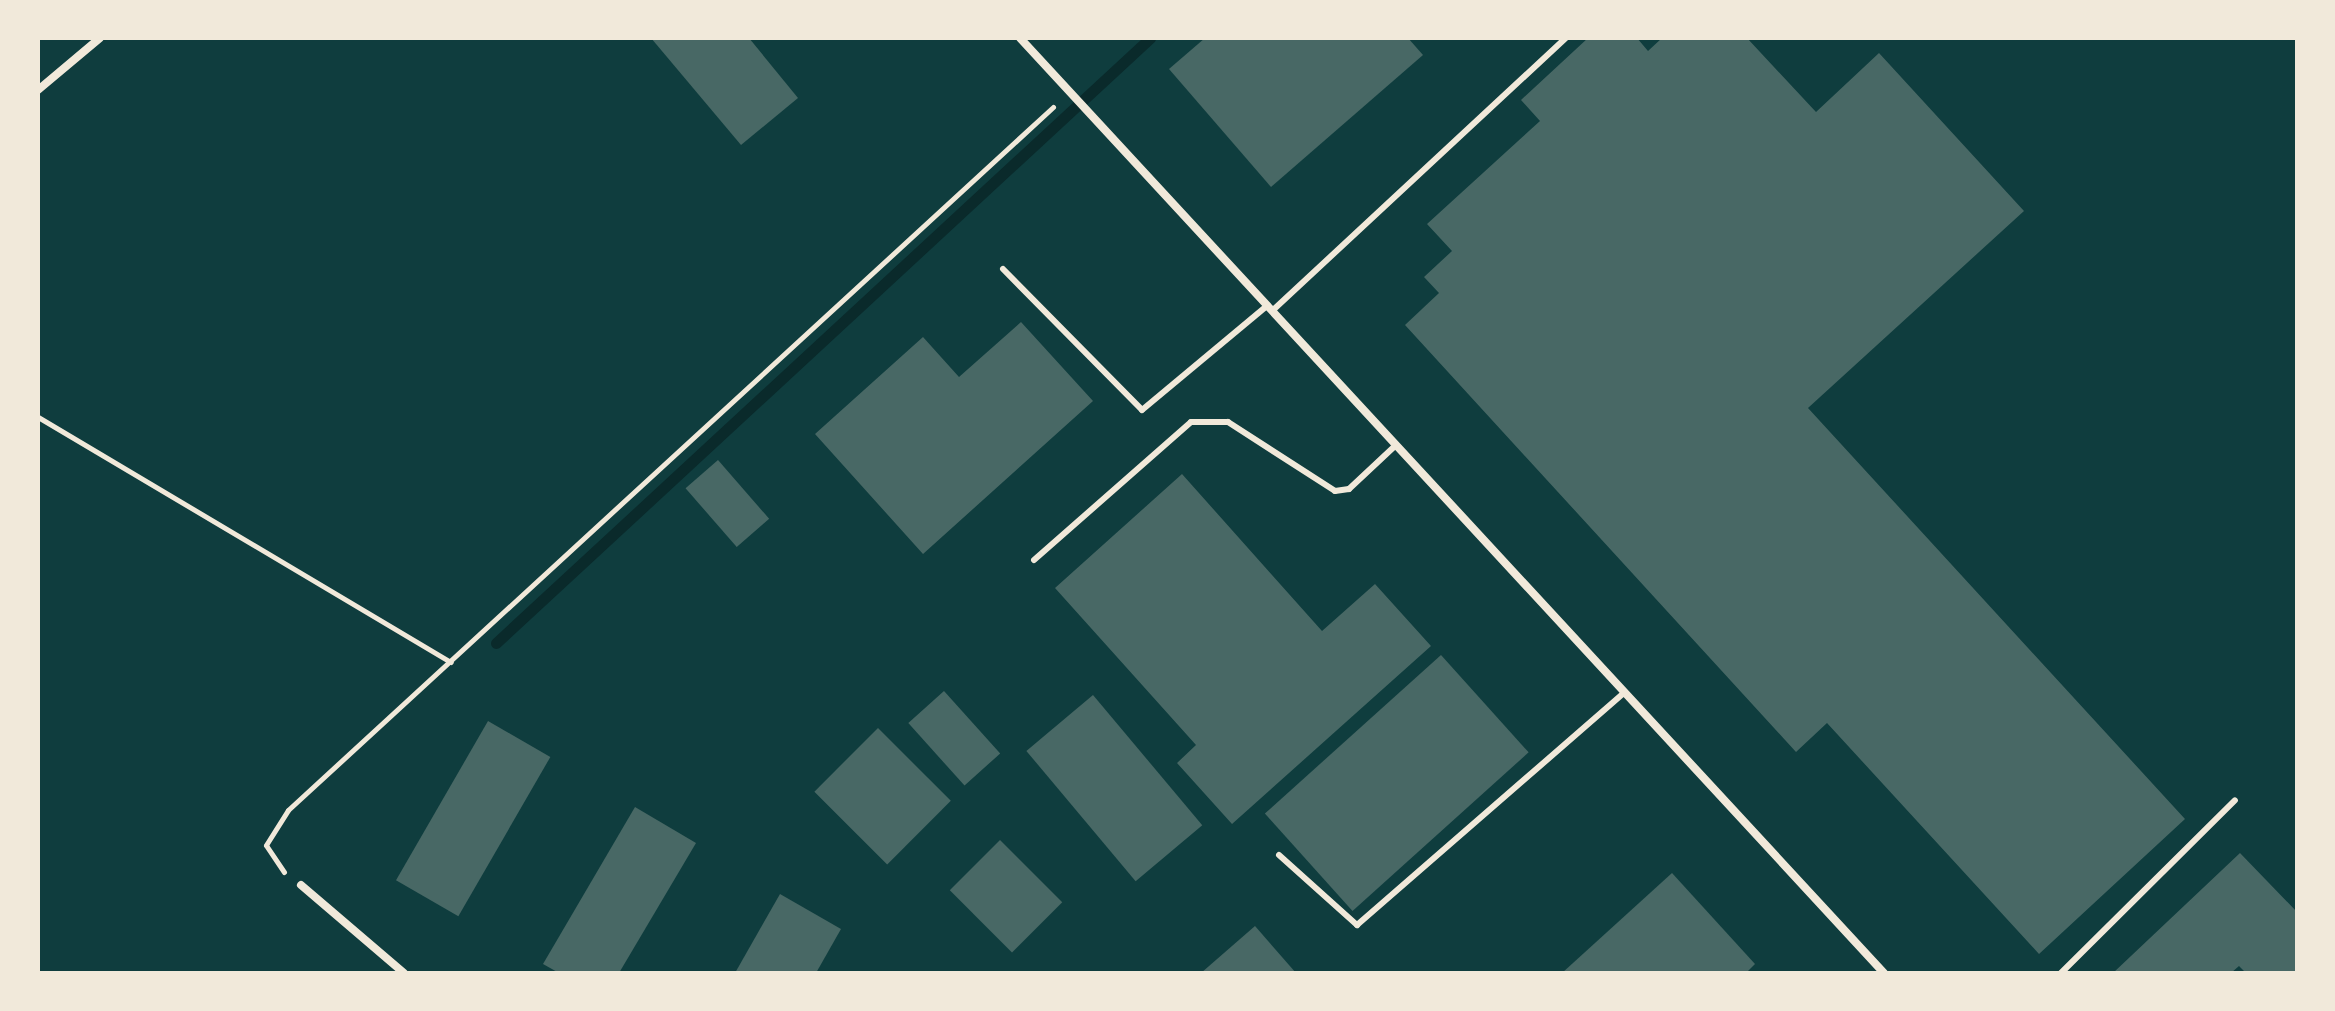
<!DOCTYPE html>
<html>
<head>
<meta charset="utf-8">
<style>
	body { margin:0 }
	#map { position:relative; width:2335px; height:1011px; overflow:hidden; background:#0f3d3e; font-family:Signika,sans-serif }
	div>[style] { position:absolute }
	.stream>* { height:11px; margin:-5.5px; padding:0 5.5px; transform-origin:5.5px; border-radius:5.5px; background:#0a2a2b }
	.building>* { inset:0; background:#486865; transform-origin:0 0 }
	.path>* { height:5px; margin:-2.5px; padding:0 2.5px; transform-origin:2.5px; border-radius:2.5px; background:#f1e9da }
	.service>* { height:6px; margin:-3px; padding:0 3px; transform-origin:3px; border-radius:3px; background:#f1e9da }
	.minor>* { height:8px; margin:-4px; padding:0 4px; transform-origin:4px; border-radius:4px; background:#f1e9da }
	span { translate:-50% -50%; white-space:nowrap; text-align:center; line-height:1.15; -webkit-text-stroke:7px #f1e9da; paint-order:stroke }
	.frame { position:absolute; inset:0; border:40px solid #f1e9da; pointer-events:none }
</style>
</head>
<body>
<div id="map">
	<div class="stream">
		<div style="left:496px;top:643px;width:891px;rotate:-42.77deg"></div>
	</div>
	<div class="building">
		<div style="clip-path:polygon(651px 38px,749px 38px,798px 98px,741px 145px)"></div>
		<div style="clip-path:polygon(1205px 38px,1408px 38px,1423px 55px,1271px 187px,1169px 69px)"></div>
		<div style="clip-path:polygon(1588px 38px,1637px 38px,1648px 51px,1662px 38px,1747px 38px,1816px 112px,1879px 53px,2024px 211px,1808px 408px,2185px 819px,2039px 954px,1827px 723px,1796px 752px,1405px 325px,1439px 293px,1424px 277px,1452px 251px,1427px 224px,1540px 121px,1521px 100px)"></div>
		<div style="clip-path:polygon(1021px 322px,1093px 401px,923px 554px,815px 434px,923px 337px,959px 377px)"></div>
		<div style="left:718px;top:460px;width:78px;height:43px;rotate:49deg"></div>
		<div style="clip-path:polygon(1182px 474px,1322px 631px,1375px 584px,1431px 646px,1232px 824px,1177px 763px,1196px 745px,1055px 588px)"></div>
		<div style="left:1441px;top:655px;width:131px;height:237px;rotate:48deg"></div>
		<div style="left:944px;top:691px;width:84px;height:48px;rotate:48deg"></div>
		<div style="left:1093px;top:695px;width:170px;height:87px;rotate:50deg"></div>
		<div style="left:488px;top:721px;width:72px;height:184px;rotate:30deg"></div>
		<div style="left:878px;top:728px;width:103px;height:90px;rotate:45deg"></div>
		<div style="clip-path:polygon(635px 807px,696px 843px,619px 973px,559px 973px,543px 964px)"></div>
		<div style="left:1000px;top:840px;width:88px;height:71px;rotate:45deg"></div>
		<div style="clip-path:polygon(2240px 853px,2297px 912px,2297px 973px,2246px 973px,2239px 966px,2231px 973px,2113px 973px)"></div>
		<div style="clip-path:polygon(1672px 873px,1755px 964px,1746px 973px,1562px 973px)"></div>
		<div style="clip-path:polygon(780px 894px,841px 929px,816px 973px,735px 973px)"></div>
		<div style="clip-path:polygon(1255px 926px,1296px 973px,1201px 973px)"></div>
	</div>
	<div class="path">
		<div style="left:38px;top:417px;width:480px;rotate:30.7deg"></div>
		<div style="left:284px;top:872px;width:32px;rotate:-124deg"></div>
		<div style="left:266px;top:845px;width:41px;rotate:-57.8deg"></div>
		<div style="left:288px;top:810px;width:1039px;rotate:-42.58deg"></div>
	</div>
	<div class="service">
		<div style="left:1003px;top:269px;width:198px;rotate:45.4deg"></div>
		<div style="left:1142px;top:410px;width:163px;rotate:-39.8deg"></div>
		<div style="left:1272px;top:311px;width:401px;rotate:-42.9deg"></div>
		<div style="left:1034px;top:560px;width:209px;rotate:-41.3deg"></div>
		<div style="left:1191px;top:422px;width:37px"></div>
		<div style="left:1228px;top:422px;width:127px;rotate:32.8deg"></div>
		<div style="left:1335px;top:491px;width:14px;rotate:-8deg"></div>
		<div style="left:1349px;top:489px;width:64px;rotate:-43.1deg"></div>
		<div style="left:1279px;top:855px;width:105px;rotate:41.9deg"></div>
		<div style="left:1357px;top:925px;width:355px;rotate:-41deg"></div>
		<div style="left:2061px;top:973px;width:245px;rotate:-44.8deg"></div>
	</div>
	<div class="minor">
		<div style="left:1020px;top:38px;width:1273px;rotate:47.26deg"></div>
		<div style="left:38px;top:90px;width:81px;rotate:-40deg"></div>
		<div style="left:301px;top:885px;width:135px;rotate:40.5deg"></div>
	</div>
	<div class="frame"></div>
</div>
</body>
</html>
